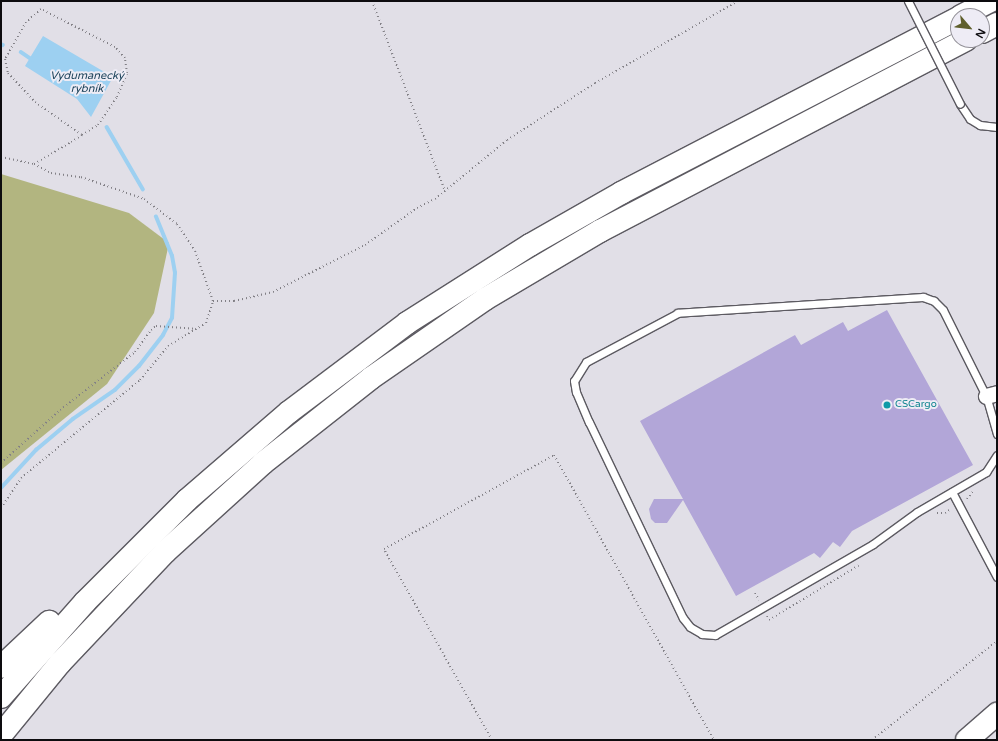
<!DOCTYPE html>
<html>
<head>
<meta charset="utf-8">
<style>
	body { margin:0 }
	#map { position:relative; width:998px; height:741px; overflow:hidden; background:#e1dfe7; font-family:"Varela Round",sans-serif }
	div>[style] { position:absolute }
	.forest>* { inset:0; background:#b2b580 }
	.water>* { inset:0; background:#9dd0f1 }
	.stream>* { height:3.5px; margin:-1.75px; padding:0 1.75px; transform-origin:1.75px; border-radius:1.75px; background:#9dd0f1 }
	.building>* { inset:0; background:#b2a6d8 }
	.path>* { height:2px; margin-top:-1px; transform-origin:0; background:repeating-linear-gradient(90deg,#828086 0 1px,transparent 0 4px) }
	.roads { filter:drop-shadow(1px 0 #5c5a61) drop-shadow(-1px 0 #5c5a61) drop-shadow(0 1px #5c5a61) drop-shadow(0 -1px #5c5a61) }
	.service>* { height:7px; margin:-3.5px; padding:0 3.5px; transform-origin:3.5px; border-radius:3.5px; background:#fff }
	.minor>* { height:15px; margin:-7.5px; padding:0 7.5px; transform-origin:7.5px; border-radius:7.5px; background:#fff }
	.primary>* { height:22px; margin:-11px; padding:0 11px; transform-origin:11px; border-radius:11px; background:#fff }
	.motorway>* { height:22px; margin:-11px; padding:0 11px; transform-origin:11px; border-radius:11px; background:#fff }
	.bridges { filter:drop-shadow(1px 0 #5c5a61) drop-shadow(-1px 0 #5c5a61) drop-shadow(0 1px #5c5a61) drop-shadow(0 -1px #5c5a61) }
	.service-bridge>* { height:7px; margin:-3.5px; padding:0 3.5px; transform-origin:3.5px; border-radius:3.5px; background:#fff }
	.dots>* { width:11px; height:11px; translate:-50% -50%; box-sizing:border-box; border:2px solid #eeecf5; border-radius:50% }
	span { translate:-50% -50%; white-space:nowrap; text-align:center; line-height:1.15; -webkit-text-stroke:4px #eeecf5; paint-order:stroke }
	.culture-label { font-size:10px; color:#0d838f }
	.left { translate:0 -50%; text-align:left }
	.water-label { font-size:11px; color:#173f57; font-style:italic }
	.frame { position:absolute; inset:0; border:2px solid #0d0c0f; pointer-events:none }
	.north { position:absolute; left:950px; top:8px; width:40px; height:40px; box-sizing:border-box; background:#eeecf5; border:1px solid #949299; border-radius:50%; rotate:118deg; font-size:11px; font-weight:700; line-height:16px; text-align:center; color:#0d0c0f }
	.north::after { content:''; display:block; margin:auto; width:14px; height:18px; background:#5f5f2c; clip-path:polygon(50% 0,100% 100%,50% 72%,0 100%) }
</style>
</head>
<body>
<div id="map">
	<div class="forest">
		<div style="clip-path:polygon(1px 174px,129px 213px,169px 243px,154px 313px,107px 384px,1px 470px)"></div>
	</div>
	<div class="water">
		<div style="clip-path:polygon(43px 36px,113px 77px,91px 117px,77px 99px,25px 66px)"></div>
	</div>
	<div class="stream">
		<div style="left:1px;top:44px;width:2px;rotate:27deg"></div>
		<div style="left:21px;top:52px;width:14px;rotate:34deg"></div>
		<div style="left:107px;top:127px;width:72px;rotate:59.9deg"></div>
		<div style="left:1px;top:488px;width:52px;rotate:-47.4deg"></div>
		<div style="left:36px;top:450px;width:48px;rotate:-40deg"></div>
		<div style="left:73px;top:419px;width:51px;rotate:-34.6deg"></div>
		<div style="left:115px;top:390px;width:34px;rotate:-45deg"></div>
		<div style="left:139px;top:366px;width:39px;rotate:-52deg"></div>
		<div style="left:163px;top:335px;width:19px;rotate:-62deg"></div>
		<div style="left:172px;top:318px;width:45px;rotate:-86.2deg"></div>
		<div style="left:175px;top:273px;width:17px;rotate:-100deg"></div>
		<div style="left:172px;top:256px;width:42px;rotate:-112.3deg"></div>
	</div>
	<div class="building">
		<div style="clip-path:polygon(887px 310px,973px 465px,852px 531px,840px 547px,833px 542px,820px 558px,814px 553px,736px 596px,683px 500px,667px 523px,655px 523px,651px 519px,649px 509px,654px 499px,683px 499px,640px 421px,795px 335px,801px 345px,843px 322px,848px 331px)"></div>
	</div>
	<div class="path">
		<div style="left:372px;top:1px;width:204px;rotate:69deg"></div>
		<div style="left:1px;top:157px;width:34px;rotate:12deg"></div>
		<div style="left:34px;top:164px;width:43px;rotate:-30.7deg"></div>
		<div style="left:71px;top:142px;width:13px;rotate:-32deg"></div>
		<div style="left:82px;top:135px;width:19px;rotate:-32deg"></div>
		<div style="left:98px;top:125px;width:34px;rotate:-56deg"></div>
		<div style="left:117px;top:97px;width:26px;rotate:-67deg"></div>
		<div style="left:127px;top:73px;width:15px;rotate:-98deg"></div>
		<div style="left:125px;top:58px;width:15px;rotate:-132deg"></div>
		<div style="left:115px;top:47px;width:83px;rotate:-152.8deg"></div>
		<div style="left:41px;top:9px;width:20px;rotate:139deg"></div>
		<div style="left:26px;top:22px;width:43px;rotate:119.6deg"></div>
		<div style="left:5px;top:59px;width:14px;rotate:78deg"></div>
		<div style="left:8px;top:73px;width:40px;rotate:47deg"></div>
		<div style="left:35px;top:102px;width:57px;rotate:35.1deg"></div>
		<div style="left:34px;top:164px;width:19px;rotate:28deg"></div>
		<div style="left:51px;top:173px;width:30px;rotate:8deg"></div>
		<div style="left:81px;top:177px;width:67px;rotate:19.2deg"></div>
		<div style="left:144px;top:199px;width:41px;rotate:37.1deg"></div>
		<div style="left:177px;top:224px;width:32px;rotate:56deg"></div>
		<div style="left:195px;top:251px;width:53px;rotate:70.2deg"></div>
		<div style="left:1px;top:463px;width:79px;rotate:-41.9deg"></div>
		<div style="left:60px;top:410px;width:95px;rotate:-37.7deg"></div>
		<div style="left:135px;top:352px;width:27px;rotate:-54deg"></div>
		<div style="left:151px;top:330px;width:6px;rotate:-39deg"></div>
		<div style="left:156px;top:326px;width:39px;rotate:4deg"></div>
		<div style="left:967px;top:499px;width:11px;rotate:-52deg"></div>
		<div style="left:1px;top:508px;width:36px;rotate:-56deg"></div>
		<div style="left:21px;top:478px;width:154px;rotate:-39.5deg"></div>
		<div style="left:140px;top:380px;width:44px;rotate:-50.5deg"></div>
		<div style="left:168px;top:346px;width:44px;rotate:-31.2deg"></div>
		<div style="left:206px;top:323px;width:23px;rotate:-72deg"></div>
		<div style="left:213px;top:301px;width:21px"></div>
		<div style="left:234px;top:301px;width:40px;rotate:-13deg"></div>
		<div style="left:273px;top:292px;width:103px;rotate:-27.1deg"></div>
		<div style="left:365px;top:245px;width:64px;rotate:-35.4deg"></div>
		<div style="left:417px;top:208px;width:20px;rotate:-27deg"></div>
		<div style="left:435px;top:199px;width:93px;rotate:-39.3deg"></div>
		<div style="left:507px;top:140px;width:105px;rotate:-32.9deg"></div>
		<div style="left:595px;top:83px;width:165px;rotate:-29.8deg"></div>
		<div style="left:937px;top:513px;width:8px"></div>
		<div style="left:945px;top:513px;width:7px;rotate:-34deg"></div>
		<div style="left:755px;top:593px;width:8px;rotate:60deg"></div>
		<div style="left:767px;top:616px;width:4px;rotate:63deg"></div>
		<div style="left:769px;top:620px;width:105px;rotate:-31.4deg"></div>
		<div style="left:492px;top:740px;width:219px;rotate:-119.5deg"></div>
		<div style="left:384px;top:549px;width:194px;rotate:-28.9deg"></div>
		<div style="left:554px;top:455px;width:327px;rotate:60.7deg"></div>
		<div style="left:872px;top:740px;width:159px;rotate:-38.4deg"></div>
	</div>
	<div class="roads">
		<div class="service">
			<div style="left:960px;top:104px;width:18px;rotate:56deg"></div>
			<div style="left:970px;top:119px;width:12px;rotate:31deg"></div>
			<div style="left:980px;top:125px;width:17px;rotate:7deg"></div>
			<div style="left:997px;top:434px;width:40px;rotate:-106deg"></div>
			<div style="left:986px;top:396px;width:96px;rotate:-116.6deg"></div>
			<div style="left:943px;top:310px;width:13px;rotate:-135deg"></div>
			<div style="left:934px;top:301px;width:12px;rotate:-160deg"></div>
			<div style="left:923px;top:297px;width:246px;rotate:176.3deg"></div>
			<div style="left:678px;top:313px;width:104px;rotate:152deg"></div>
			<div style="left:586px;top:362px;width:22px;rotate:122deg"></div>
			<div style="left:574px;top:381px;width:11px;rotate:80deg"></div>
			<div style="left:576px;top:392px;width:33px;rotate:67deg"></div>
			<div style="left:589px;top:422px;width:217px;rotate:64.4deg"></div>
			<div style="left:683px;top:618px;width:11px;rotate:52deg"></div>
			<div style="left:690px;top:627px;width:14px;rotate:30deg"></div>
			<div style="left:702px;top:634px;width:13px;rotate:4deg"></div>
			<div style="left:715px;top:635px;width:182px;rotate:-29.9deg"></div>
			<div style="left:873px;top:544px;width:54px;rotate:-36deg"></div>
			<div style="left:917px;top:512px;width:80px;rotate:-30.1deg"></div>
			<div style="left:986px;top:472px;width:20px;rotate:-57deg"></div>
			<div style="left:952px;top:492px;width:96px;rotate:62.1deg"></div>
		</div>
		<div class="minor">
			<div style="left:986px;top:396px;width:11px;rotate:-15deg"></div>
		</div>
		<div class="primary">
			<div style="left:967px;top:740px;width:40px;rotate:-41deg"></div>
		</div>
		<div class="motorway">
			<div style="left:961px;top:16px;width:33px;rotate:-27deg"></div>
			<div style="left:982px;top:32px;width:17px;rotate:-28deg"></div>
			<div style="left:1px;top:667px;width:66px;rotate:-43.2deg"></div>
			<div style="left:1px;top:697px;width:127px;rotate:-48.5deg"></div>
			<div style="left:85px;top:602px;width:144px;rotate:-45deg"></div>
			<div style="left:187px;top:500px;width:135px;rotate:-40.8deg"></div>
			<div style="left:289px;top:412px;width:148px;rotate:-37deg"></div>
			<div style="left:407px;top:323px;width:146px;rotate:-32.4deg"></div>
			<div style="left:530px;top:245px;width:105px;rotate:-29.7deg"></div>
			<div style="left:621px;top:193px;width:380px;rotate:-27.4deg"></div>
			<div style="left:1px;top:735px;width:93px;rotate:-50.7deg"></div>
			<div style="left:60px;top:663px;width:153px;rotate:-46.6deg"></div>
			<div style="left:165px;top:552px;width:132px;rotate:-42.2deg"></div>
			<div style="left:263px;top:463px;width:137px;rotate:-38.2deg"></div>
			<div style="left:371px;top:378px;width:139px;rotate:-34.7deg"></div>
			<div style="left:485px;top:299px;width:134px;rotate:-30.6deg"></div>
			<div style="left:600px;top:231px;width:413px;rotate:-27.6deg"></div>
		</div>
	</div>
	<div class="bridges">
		<div class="service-bridge">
			<div style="left:908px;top:1px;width:115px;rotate:63.2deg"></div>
		</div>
	</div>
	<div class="dots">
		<div style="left:887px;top:405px;background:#0f9aa8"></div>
	</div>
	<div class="culture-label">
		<span class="left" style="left:895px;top:405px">CSCargo</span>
	</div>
	<div class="water-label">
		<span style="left:87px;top:83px">Vydumanecký<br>rybník</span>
	</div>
	<div class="frame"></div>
	<div class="north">N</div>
</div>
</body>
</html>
